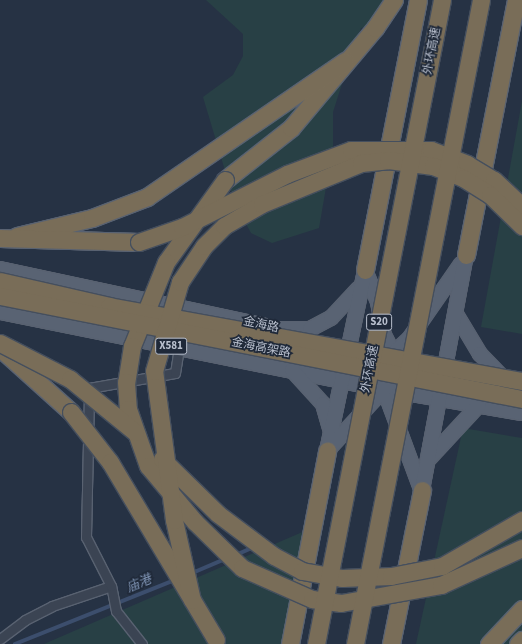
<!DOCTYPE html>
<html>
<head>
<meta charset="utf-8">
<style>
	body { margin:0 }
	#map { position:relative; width:522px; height:644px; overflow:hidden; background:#263244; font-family:"Source Sans 3","Noto Sans SC",sans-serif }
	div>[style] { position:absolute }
	.green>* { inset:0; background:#284045 }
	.stream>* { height:3.5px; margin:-1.75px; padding:0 1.75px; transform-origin:1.75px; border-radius:1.75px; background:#3c4e6d }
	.roads { filter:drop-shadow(1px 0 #596271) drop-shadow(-1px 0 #596271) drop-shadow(0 1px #596271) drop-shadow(0 -1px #596271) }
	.street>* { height:9px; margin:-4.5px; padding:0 4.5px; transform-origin:4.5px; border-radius:4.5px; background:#3b4453 }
	.primary>* { height:14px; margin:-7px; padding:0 7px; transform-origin:7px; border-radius:7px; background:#596373 }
	.highway>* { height:17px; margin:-8.5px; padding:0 8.5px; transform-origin:8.5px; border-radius:8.5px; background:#796d58 }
	.bridges { filter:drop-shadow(1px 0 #454f5e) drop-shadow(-1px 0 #454f5e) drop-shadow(0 1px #454f5e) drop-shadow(0 -1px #454f5e) }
	.highway-bridge>* { height:17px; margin:-8.5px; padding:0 8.5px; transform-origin:8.5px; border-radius:8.5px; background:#796d58 }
	span { translate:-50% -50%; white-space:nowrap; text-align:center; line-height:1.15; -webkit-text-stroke:3.5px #1f2939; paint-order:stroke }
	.shield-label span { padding:1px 3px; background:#1f2939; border:1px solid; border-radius:3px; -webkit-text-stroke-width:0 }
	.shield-label { font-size:11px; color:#b8bfcd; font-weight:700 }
	.street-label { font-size:12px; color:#b8bfcd }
	.water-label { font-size:13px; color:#7f94b4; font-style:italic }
</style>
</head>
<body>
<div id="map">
	<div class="green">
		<div style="clip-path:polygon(206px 0,393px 0,389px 23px,361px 28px,349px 62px,333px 112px,333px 147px,319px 228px,272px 243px,251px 233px,235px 204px,203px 97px,233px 75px,243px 56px,243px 34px)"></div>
		<div style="clip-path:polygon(522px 101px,522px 334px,481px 327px)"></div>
		<div style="clip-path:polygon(463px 428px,522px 438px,522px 644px,416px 644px)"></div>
		<div style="clip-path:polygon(307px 530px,285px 644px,44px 644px)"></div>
	</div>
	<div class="stream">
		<div style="left:236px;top:555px;width:20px;rotate:-24deg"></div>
		<div style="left:190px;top:574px;width:38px;rotate:-23deg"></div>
		<div style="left:15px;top:644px;width:172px;rotate:-21.8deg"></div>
	</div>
	<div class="roads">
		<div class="street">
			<div style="left:0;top:639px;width:31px;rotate:-37deg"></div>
			<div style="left:25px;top:620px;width:30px;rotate:-27deg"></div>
			<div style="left:52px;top:606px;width:62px;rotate:-18.7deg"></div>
			<div style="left:142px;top:644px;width:42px;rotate:-128.2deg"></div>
			<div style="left:116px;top:611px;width:25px;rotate:-101deg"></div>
			<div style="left:111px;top:586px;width:55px;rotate:-117deg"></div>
			<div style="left:86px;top:537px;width:149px;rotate:-88.8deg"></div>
			<div style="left:89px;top:388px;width:87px;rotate:-9.9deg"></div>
			<div style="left:175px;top:373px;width:26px;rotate:-81deg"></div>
		</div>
		<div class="primary">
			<div style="left:0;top:269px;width:271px;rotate:12.1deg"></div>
			<div style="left:365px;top:270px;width:35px;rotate:68deg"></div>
			<div style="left:378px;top:302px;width:34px;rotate:80deg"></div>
			<div style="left:384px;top:335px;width:28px;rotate:63deg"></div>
			<div style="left:0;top:312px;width:391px;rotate:11.4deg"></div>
			<div style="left:383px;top:389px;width:141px;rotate:9.8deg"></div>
			<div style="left:456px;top:314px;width:47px;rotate:59deg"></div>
			<div style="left:480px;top:354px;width:29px;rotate:46deg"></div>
			<div style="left:276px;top:329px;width:34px"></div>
			<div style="left:310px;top:329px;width:24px;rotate:-28deg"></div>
			<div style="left:331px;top:318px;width:40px;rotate:-47deg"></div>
			<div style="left:383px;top:363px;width:35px;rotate:-43deg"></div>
			<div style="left:409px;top:339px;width:91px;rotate:-55.3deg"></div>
			<div style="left:292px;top:370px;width:46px;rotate:47.6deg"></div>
			<div style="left:323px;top:404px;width:26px;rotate:74deg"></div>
			<div style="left:381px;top:381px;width:115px;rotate:69.7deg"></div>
			<div style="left:327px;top:451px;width:185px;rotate:-78.1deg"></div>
			<div style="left:327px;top:451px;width:90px;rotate:-47.3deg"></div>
			<div style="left:428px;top:460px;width:75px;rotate:-47.2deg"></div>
			<div style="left:422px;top:490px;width:239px;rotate:-79.4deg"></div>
		</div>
		<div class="highway">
			<div style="left:225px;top:180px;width:84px;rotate:-38.2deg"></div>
			<div style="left:291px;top:128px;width:131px;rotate:-50deg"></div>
			<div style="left:375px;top:28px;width:34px;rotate:-56deg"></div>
			<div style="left:17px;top:236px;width:77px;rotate:-13.5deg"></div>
			<div style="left:92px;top:218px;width:59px;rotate:-20.9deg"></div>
			<div style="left:147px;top:197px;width:240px;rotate:-34.5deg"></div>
			<div style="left:0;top:238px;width:139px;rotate:1.6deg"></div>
			<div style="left:466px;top:255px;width:260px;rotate:-78.9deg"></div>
			<div style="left:365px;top:270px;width:275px;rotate:-78.9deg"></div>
			<div style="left:0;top:348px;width:96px;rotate:42deg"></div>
			<div style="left:290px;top:644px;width:197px;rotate:-79.1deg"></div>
			<div style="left:391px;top:644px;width:157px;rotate:-78.6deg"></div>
			<div style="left:489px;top:644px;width:48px;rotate:-46.7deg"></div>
			<div style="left:518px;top:644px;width:6px;rotate:-45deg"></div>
		</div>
	</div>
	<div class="bridges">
		<div class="highway-bridge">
			<div style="left:225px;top:180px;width:101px;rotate:125.7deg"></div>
			<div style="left:166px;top:262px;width:91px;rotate:112deg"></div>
			<div style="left:132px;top:346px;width:36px;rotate:99deg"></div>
			<div style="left:126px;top:382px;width:27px;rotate:86deg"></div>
			<div style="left:128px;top:409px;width:60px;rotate:70.7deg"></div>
			<div style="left:148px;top:466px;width:73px;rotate:50deg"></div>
			<div style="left:195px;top:522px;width:66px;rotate:44.4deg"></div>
			<div style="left:242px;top:568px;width:77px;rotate:23.9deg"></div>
			<div style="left:312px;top:599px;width:29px;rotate:8deg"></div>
			<div style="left:341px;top:603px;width:102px;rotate:-10.2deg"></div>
			<div style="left:441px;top:585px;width:89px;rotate:-24.6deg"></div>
			<div style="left:139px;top:242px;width:46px;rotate:-19.2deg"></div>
			<div style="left:182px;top:227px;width:118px;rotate:-26.8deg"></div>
			<div style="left:287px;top:174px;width:68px;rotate:-20.6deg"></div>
			<div style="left:351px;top:150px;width:80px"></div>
			<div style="left:431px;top:150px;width:39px;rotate:21deg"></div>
			<div style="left:467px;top:164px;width:31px;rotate:31deg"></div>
			<div style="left:494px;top:180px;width:38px;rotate:43deg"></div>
			<div style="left:0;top:281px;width:112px;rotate:12.9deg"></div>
			<div style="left:109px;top:306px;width:420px;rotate:10.3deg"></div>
			<div style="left:0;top:296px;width:532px;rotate:11.16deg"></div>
			<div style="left:0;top:343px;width:79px;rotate:27.2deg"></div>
			<div style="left:70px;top:379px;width:84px;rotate:39.2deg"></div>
			<div style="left:71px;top:412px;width:63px;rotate:52deg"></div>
			<div style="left:110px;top:462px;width:207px;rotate:59.2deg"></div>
			<div style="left:162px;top:459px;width:78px;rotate:44.5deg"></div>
			<div style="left:218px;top:514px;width:70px;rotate:36.9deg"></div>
			<div style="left:274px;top:556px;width:32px;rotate:28deg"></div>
			<div style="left:302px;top:571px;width:41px;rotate:9.9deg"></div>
			<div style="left:342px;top:578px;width:49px;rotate:-2.3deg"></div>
			<div style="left:391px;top:576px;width:52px;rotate:-11.1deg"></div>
			<div style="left:442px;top:566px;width:92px;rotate:-29.9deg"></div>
			<div style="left:192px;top:600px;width:82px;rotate:-102.7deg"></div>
			<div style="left:174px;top:520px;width:150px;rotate:-97.6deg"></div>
			<div style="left:154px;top:371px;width:93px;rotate:-73.7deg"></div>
			<div style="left:180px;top:282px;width:43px;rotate:-56.3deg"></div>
			<div style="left:204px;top:246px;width:28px;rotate:-45deg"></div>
			<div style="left:224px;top:226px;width:44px;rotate:-30.1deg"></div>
			<div style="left:262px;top:204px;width:107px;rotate:-22.5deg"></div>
			<div style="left:361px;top:163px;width:27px;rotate:-6deg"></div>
			<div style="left:388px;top:160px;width:45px;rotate:7.6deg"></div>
			<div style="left:433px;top:166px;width:32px;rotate:22deg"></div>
			<div style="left:463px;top:178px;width:32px;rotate:32deg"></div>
			<div style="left:490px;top:195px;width:45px;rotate:44.1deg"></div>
			<div style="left:316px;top:644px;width:656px;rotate:-78.93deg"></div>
			<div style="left:355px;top:644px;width:656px;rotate:-78.93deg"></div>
		</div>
	</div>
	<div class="shield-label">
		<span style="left:379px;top:322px">S20</span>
		<span style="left:171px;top:346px">X581</span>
	</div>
	<div class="street-label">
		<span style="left:432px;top:51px;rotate:-79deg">外环高速</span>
		<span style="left:261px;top:325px;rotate:12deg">金海路</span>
		<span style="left:261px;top:348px;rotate:11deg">金海高架路</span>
		<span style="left:370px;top:369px;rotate:-79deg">外环高速</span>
	</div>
	<div class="water-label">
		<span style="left:139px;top:584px;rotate:-23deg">庙港</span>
	</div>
</div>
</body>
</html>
